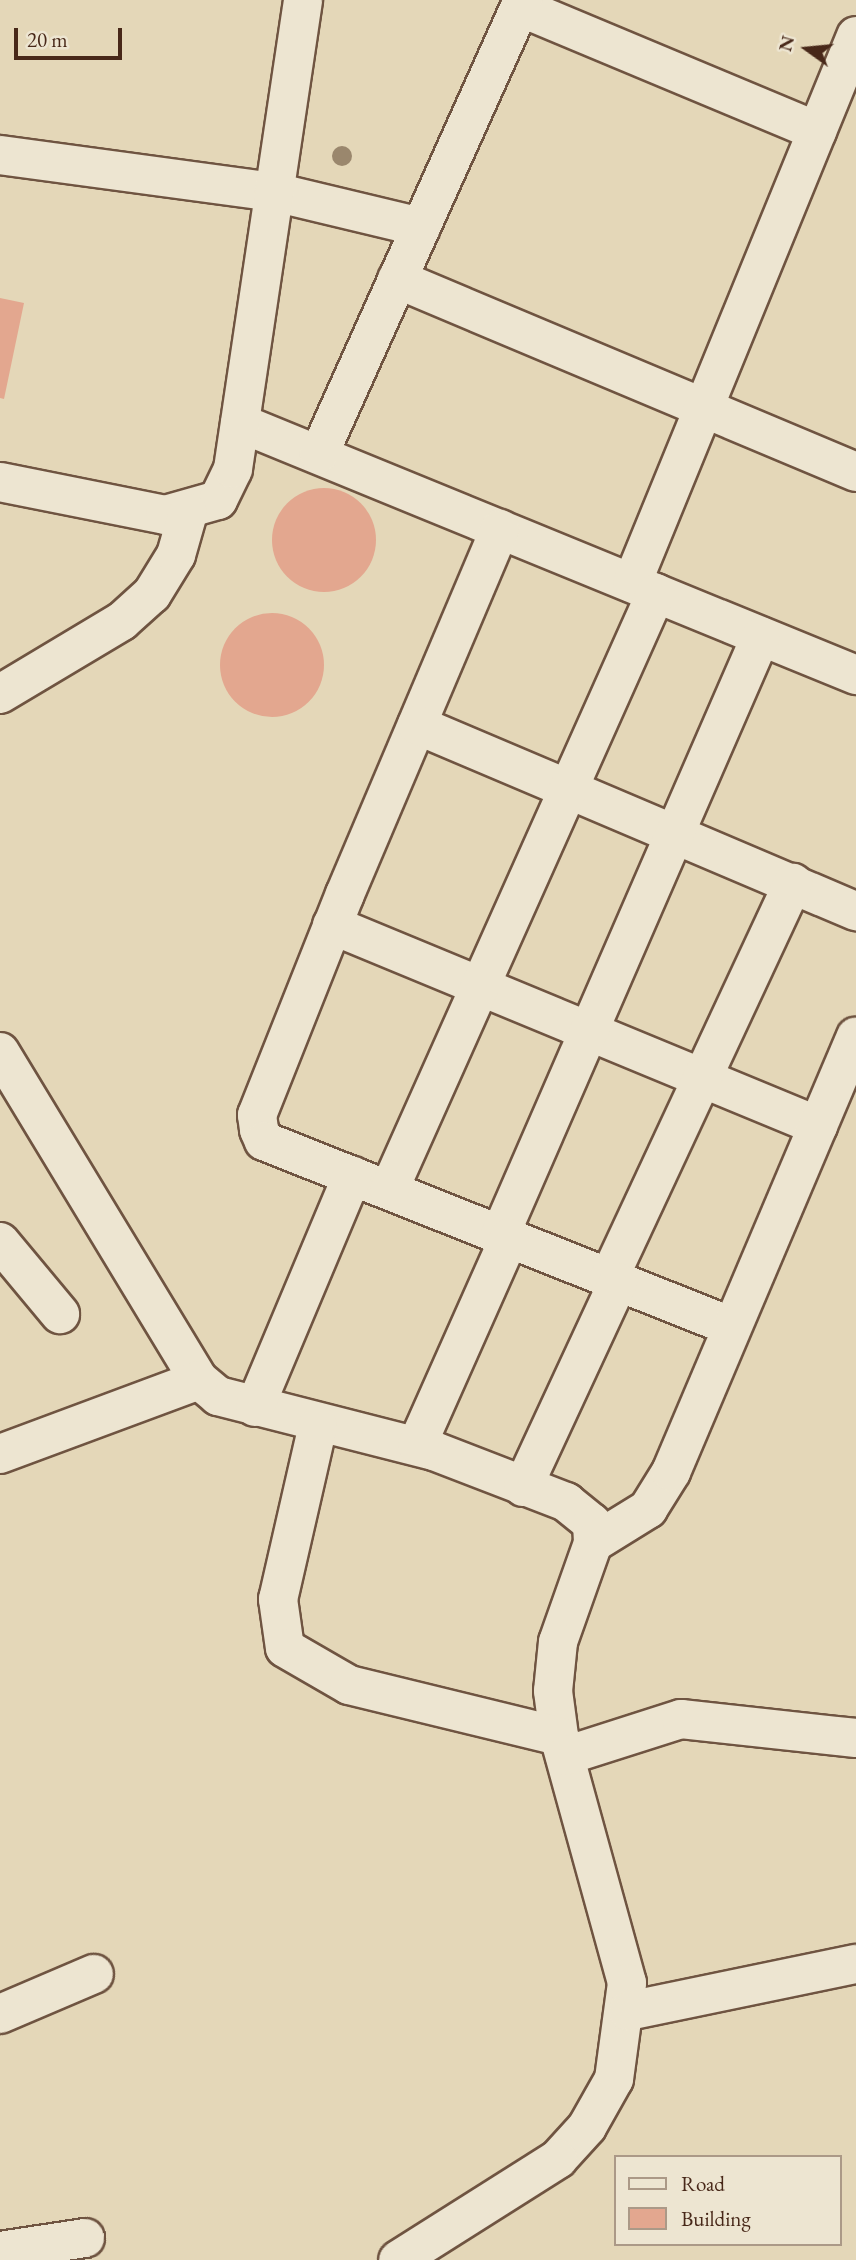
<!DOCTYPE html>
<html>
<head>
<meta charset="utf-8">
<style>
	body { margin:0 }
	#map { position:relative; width:856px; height:2260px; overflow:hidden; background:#e4d7b8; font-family:"EB Garamond",serif }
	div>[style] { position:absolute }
	.building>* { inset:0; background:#e3a78f }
	.round { border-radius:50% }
	.roads { filter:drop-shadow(2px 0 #6f5441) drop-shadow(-2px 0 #6f5441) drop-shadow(0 2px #6f5441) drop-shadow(0 -2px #6f5441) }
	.minor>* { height:38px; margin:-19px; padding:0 19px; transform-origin:19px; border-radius:19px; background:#ede5d1 }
	.trees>* { width:20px; height:20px; margin:-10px; border-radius:50%; background:#9a876d }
	span { translate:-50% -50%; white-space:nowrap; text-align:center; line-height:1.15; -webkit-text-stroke:7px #ede5d1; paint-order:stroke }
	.legend { position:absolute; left:614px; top:2155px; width:228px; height:91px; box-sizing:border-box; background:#ede5d1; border:2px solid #ab9987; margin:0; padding:9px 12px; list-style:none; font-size:21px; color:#482819 }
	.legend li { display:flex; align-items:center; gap:14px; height:35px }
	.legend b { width:35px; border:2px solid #ab9987 }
	.north { position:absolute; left:772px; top:14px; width:70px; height:70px; -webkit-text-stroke:5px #ede5d1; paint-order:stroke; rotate:285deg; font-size:19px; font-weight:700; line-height:28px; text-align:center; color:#482819 }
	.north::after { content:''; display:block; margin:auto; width:24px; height:32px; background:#482819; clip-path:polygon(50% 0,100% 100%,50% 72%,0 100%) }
	.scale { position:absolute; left:14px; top:28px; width:108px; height:32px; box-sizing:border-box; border:4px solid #482819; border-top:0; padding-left:9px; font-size:21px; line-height:24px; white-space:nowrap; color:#482819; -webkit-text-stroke:5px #ede5d1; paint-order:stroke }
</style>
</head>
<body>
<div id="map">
	<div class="building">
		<div style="clip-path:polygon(0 298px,24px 303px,4px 399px,0 398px)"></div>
		<div class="round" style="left:272px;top:488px;width:104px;height:104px"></div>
		<div class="round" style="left:220px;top:613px;width:104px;height:104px"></div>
	</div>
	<div class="roads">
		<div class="minor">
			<div style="left:520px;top:7px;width:322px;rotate:22.7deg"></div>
			<div style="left:0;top:155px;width:276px;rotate:7.7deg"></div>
			<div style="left:274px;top:192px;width:151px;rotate:13.4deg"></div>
			<div style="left:397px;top:279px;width:498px;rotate:22.8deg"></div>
			<div style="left:240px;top:423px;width:666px;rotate:22.25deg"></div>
			<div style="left:319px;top:454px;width:498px;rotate:-65.8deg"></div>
			<div style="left:0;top:482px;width:168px;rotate:11.3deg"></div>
			<div style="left:165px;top:515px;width:55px;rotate:-15.8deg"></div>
			<div style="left:218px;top:500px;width:34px;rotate:-64deg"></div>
			<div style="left:233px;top:469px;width:474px;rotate:-81.5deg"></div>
			<div style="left:500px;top:529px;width:397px;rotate:113deg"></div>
			<div style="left:345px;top:894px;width:238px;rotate:111.7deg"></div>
			<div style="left:257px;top:1115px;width:15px;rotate:82deg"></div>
			<div style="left:259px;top:1130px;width:12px;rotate:66deg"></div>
			<div style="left:264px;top:1141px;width:501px;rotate:21.65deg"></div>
			<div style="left:632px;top:583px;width:591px;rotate:-67.73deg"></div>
			<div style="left:0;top:694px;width:142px;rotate:-30.9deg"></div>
			<div style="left:122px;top:621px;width:40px;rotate:-42deg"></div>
			<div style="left:152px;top:594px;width:46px;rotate:-58.4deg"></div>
			<div style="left:176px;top:555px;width:44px;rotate:-74.1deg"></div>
			<div style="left:417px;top:725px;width:477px;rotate:23deg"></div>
			<div style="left:332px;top:925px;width:526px;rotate:22.47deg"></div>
			<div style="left:0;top:1052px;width:384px;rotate:58.8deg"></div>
			<div style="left:199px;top:1380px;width:25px;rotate:40deg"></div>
			<div style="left:218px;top:1396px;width:223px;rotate:14.3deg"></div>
			<div style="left:434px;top:1451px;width:142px;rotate:21.1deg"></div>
			<div style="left:566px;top:1502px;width:33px;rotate:39deg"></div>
			<div style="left:592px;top:1523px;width:20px;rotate:87deg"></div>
			<div style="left:593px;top:1543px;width:105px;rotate:109.5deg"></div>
			<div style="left:558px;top:1642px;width:49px;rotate:95.8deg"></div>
			<div style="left:553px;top:1691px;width:45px;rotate:82.4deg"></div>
			<div style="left:559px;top:1736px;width:256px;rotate:74.6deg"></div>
			<div style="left:627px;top:1983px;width:97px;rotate:97.7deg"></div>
			<div style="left:614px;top:2079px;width:55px;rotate:119.4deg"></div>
			<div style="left:587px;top:2127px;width:43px;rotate:132.2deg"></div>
			<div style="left:558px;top:2159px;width:189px;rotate:147.7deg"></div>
			<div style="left:389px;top:1190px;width:654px;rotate:-65.9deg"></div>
			<div style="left:500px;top:1235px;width:653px;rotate:-66.46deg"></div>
			<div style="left:0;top:1242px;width:94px;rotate:50.2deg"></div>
			<div style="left:609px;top:1278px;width:436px;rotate:-65deg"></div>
			<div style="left:255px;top:1407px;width:251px;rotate:-67.2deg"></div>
			<div style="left:318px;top:1425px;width:179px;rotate:102.9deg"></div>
			<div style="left:278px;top:1599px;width:49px;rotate:81.9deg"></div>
			<div style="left:285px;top:1648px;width:74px;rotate:30deg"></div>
			<div style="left:349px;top:1685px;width:216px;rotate:13.7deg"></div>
			<div style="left:417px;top:1445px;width:227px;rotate:-66deg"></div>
			<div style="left:0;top:1454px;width:212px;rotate:-20.4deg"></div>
			<div style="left:523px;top:1487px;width:226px;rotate:-65.1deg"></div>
			<div style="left:593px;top:1543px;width:65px;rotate:-31.7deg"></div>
			<div style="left:648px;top:1509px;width:44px;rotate:-58.1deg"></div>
			<div style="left:671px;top:1472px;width:473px;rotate:-67deg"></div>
			<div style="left:565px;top:1756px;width:122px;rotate:-17.7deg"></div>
			<div style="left:681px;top:1719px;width:176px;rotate:6.2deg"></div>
			<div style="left:628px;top:2011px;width:232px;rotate:-11.7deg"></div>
			<div style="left:0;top:2014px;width:102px;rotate:-23.1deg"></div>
			<div style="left:0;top:2251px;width:86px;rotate:-8.7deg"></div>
		</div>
	</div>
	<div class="trees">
		<div style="left:342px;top:156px"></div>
	</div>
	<ul class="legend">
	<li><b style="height:9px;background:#ede5d1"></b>Road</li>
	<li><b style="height:19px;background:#e3a78f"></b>Building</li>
	</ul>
	<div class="north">N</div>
	<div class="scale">20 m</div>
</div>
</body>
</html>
